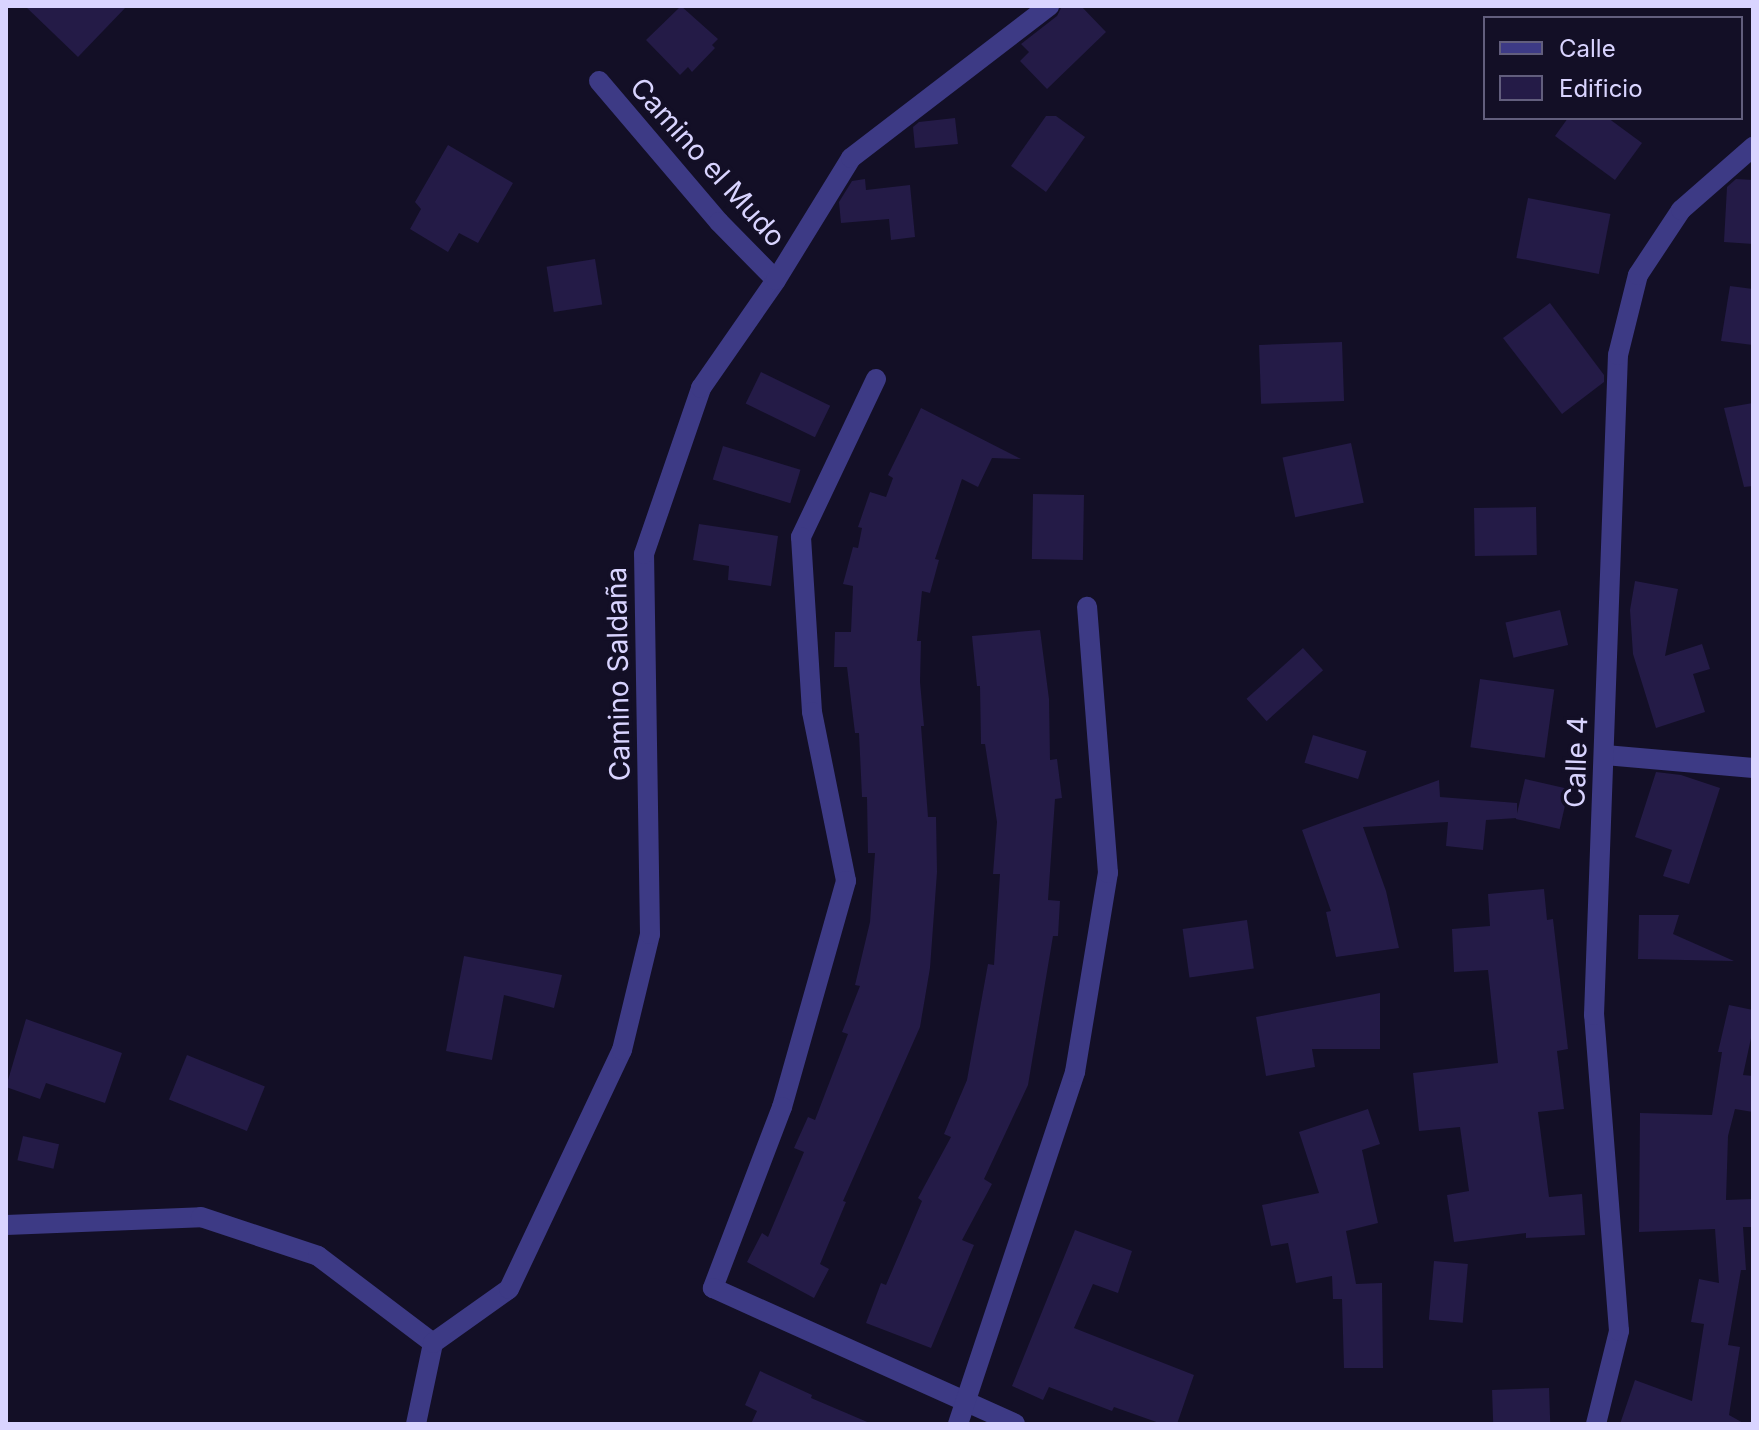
<!DOCTYPE html>
<html>
<head>
<meta charset="utf-8">
<style>
	body { margin:0 }
	#map { position:relative; width:1759px; height:1430px; overflow:hidden; background:#130f26; font-family:Inter,sans-serif }
	div>[style] { position:absolute }
	.building>* { inset:0; background:#241b47; transform-origin:0 0 }
	.minor>* { height:20px; margin:-10px; padding:0 10px; transform-origin:10px; border-radius:10px; background:#3d3a85 }
	span { translate:-50% -50%; white-space:nowrap; text-align:center; line-height:1.15; -webkit-text-stroke:7px #130f26; paint-order:stroke }
	.street-label { font-size:28px; color:#d9d4ff }
	.frame { position:absolute; inset:0; border:8px solid #d9d4ff; pointer-events:none }
	.legend { position:absolute; left:1483px; top:16px; width:260px; height:104px; box-sizing:border-box; background:#130f26; border:2px solid #625e7d; margin:0; padding:10px 14px; list-style:none; font-size:24px; color:#d9d4ff }
	.legend li { display:flex; align-items:center; gap:16px; height:40px }
	.legend b { width:40px; border:2px solid #625e7d }
</style>
</head>
<body>
<div id="map">
	<div class="building">
		<div style="clip-path:polygon(25px 6px,127px 6px,78px 57px)"></div>
		<div style="clip-path:polygon(681px 6px,718px 39px,712px 45px,715px 48px,692px 72px,688px 67px,680px 75px,646px 40px)"></div>
		<div style="clip-path:polygon(1062px 6px,1081px 6px,1106px 32px,1047px 89px,1020px 61px,1029px 52px,1021px 44px,1057px 16px)"></div>
		<div style="clip-path:polygon(1046px 116px,1056px 116px,1085px 137px,1046px 192px,1011px 166px)"></div>
		<div style="clip-path:polygon(955px 118px,958px 144px,915px 148px,913px 127px,919px 122px)"></div>
		<div style="clip-path:polygon(1568px 118px,1608px 118px,1642px 143px,1615px 180px,1555px 136px)"></div>
		<div style="clip-path:polygon(448px 145px,513px 183px,478px 243px,459px 233px,448px 252px,410px 229px,421px 209px,415px 202px)"></div>
		<div style="clip-path:polygon(865px 179px,866px 190px,910px 185px,915px 237px,891px 240px,889px 219px,841px 223px,839px 202px,852px 181px)"></div>
		<div style="clip-path:polygon(1736px 179px,1753px 180px,1753px 244px,1724px 242px,1727px 187px)"></div>
		<div style="left:1528px;top:198px;width:84px;height:61px;rotate:11deg"></div>
		<div style="left:595px;top:259px;width:46px;height:49px;rotate:81deg"></div>
		<div style="clip-path:polygon(1730px 286px,1753px 289px,1753px 345px,1721px 341px)"></div>
		<div style="clip-path:polygon(1550px 303px,1604px 375px,1604px 382px,1562px 414px,1503px 338px)"></div>
		<div style="left:1342px;top:342px;width:59px;height:83px;rotate:88deg"></div>
		<div style="left:761px;top:372px;width:77px;height:35px;rotate:26deg"></div>
		<div style="clip-path:polygon(1753px 403px,1753px 486px,1744px 487px,1724px 408px)"></div>
		<div style="clip-path:polygon(921px 408px,1021px 459px,992px 458px,978px 487px,962px 479px,935px 559px,939px 560px,930px 593px,922px 591px,917px 641px,921px 641px,920px 682px,924px 726px,921px 726px,928px 817px,936px 817px,937px 872px,930px 968px,920px 1027px,843px 1201px,846px 1202px,820px 1264px,829px 1269px,814px 1298px,747px 1262px,762px 1233px,768px 1237px,804px 1152px,794px 1148px,808px 1117px,815px 1120px,848px 1034px,842px 1032px,860px 986px,855px 985px,870px 922px,875px 853px,868px 853px,867px 797px,862px 797px,859px 733px,855px 733px,847px 667px,834px 667px,835px 632px,851px 632px,853px 586px,843px 584px,853px 547px,858px 548px,862px 528px,858px 527px,870px 492px,886px 497px,893px 478px,888px 475px)"></div>
		<div style="left:1351px;top:443px;width:61px;height:70px;rotate:78deg"></div>
		<div style="left:723px;top:446px;width:81px;height:35px;rotate:17deg"></div>
		<div style="left:1033px;top:494px;width:51px;height:65px;rotate:1deg"></div>
		<div style="left:1536px;top:507px;width:48px;height:62px;rotate:89deg"></div>
		<div style="clip-path:polygon(699px 524px,778px 536px,771px 586px,728px 580px,729px 566px,693px 560px)"></div>
		<div style="clip-path:polygon(1635px 581px,1678px 589px,1665px 656px,1702px 644px,1710px 669px,1693px 674px,1705px 712px,1656px 728px,1633px 654px,1630px 610px)"></div>
		<div style="left:1560px;top:610px;width:36px;height:56px;rotate:77deg"></div>
		<div style="clip-path:polygon(1040px 630px,1049px 699px,1050px 760px,1057px 759px,1062px 798px,1055px 799px,1048px 900px,1060px 901px,1058px 936px,1053px 936px,1028px 1085px,984px 1179px,992px 1184px,962px 1240px,974px 1245px,931px 1348px,866px 1323px,881px 1283px,886px 1285px,922px 1201px,918px 1198px,951px 1137px,944px 1134px,967px 1080px,988px 964px,994px 965px,1000px 874px,993px 874px,997px 822px,985px 744px,981px 744px,980px 686px,977px 686px,972px 636px)"></div>
		<div style="left:1303px;top:648px;width:30px;height:76px;rotate:48deg"></div>
		<div style="left:1480px;top:679px;width:75px;height:69px;rotate:8deg"></div>
		<div style="left:1313px;top:735px;width:56px;height:29px;rotate:17deg"></div>
		<div style="clip-path:polygon(1656px 772px,1681px 775px,1720px 788px,1689px 884px,1663px 876px,1672px 850px,1635px 837px)"></div>
		<div style="left:1525px;top:779px;width:45px;height:41px;rotate:13deg"></div>
		<div style="clip-path:polygon(1439px 780px,1440px 797px,1517px 803px,1517px 818px,1486px 820px,1483px 850px,1446px 846px,1448px 822px,1363px 827px,1386px 891px,1399px 948px,1336px 957px,1326px 912px,1331px 911px,1302px 830px)"></div>
		<div style="clip-path:polygon(1544px 889px,1547px 920px,1553px 919px,1568px 1049px,1557px 1051px,1564px 1109px,1538px 1112px,1549px 1197px,1582px 1194px,1585px 1235px,1526px 1238px,1526px 1233px,1454px 1242px,1447px 1195px,1469px 1191px,1460px 1127px,1419px 1131px,1413px 1073px,1498px 1063px,1488px 970px,1454px 972px,1452px 929px,1490px 926px,1488px 894px)"></div>
		<div style="clip-path:polygon(1639px 915px,1679px 915px,1673px 934px,1734px 961px,1638px 959px)"></div>
		<div style="left:1247px;top:920px;width:49px;height:65px;rotate:82deg"></div>
		<div style="clip-path:polygon(464px 956px,562px 975px,554px 1008px,504px 995px,492px 1060px,446px 1051px)"></div>
		<div style="clip-path:polygon(1380px 993px,1380px 1049px,1312px 1049px,1315px 1067px,1266px 1076px,1256px 1017px)"></div>
		<div style="clip-path:polygon(1729px 1005px,1753px 1010px,1753px 1029px,1743px 1075px,1753px 1076px,1753px 1112px,1735px 1109px,1728px 1136px,1726px 1200px,1752px 1199px,1753px 1227px,1743px 1227px,1746px 1270px,1741px 1270px,1728px 1345px,1740px 1347px,1729px 1415px,1745px 1424px,1620px 1424px,1635px 1380px,1692px 1401px,1704px 1324px,1691px 1322px,1699px 1279px,1719px 1283px,1715px 1229px,1639px 1232px,1640px 1113px,1712px 1115px,1722px 1052px,1718px 1052px)"></div>
		<div style="clip-path:polygon(26px 1019px,122px 1053px,105px 1103px,46px 1083px,40px 1099px,6px 1087px)"></div>
		<div style="left:187px;top:1055px;width:84px;height:48px;rotate:22deg"></div>
		<div style="clip-path:polygon(1368px 1109px,1380px 1144px,1362px 1150px,1378px 1223px,1346px 1231px,1356px 1284px,1382px 1283px,1383px 1368px,1344px 1368px,1342px 1299px,1333px 1299px,1332px 1276px,1296px 1283px,1288px 1243px,1271px 1246px,1262px 1205px,1319px 1193px,1299px 1132px)"></div>
		<div style="left:23px;top:1136px;width:37px;height:25px;rotate:13deg"></div>
		<div style="clip-path:polygon(1075px 1230px,1132px 1251px,1118px 1293px,1093px 1284px,1074px 1328px,1194px 1375px,1177px 1424px,1162px 1424px,1114px 1407px,1112px 1411px,1049px 1387px,1043px 1400px,1012px 1386px)"></div>
		<div style="left:1434px;top:1261px;width:34px;height:59px;rotate:5deg"></div>
		<div style="clip-path:polygon(760px 1371px,812px 1395px,811px 1398px,872px 1424px,751px 1424px,757px 1411px,745px 1405px)"></div>
		<div style="left:1549px;top:1388px;width:36px;height:57px;rotate:88deg"></div>
	</div>
	<div class="minor">
		<div style="left:599px;top:81px;width:185px;rotate:49.6deg"></div>
		<div style="left:719px;top:222px;width:81px;rotate:45.5deg"></div>
		<div style="left:876px;top:379px;width:175px;rotate:115.4deg"></div>
		<div style="left:801px;top:537px;width:175px;rotate:86.4deg"></div>
		<div style="left:812px;top:712px;width:172px;rotate:78.6deg"></div>
		<div style="left:846px;top:881px;width:235px;rotate:105.8deg"></div>
		<div style="left:782px;top:1107px;width:194px;rotate:110.9deg"></div>
		<div style="left:713px;top:1288px;width:331px;rotate:24.2deg"></div>
		<div style="left:1605px;top:755px;width:149px;rotate:5deg"></div>
		<div style="left:6px;top:1225px;width:195px;rotate:-2.3deg"></div>
		<div style="left:201px;top:1217px;width:123px;rotate:18.4deg"></div>
		<div style="left:318px;top:1256px;width:144px;rotate:37.1deg"></div>
		<div style="left:416px;top:1424px;width:83px;rotate:-78.1deg"></div>
		<div style="left:433px;top:1343px;width:93px;rotate:-35.4deg"></div>
		<div style="left:509px;top:1289px;width:264px;rotate:-64.7deg"></div>
		<div style="left:622px;top:1050px;width:119px;rotate:-76.4deg"></div>
		<div style="left:650px;top:934px;width:380px;rotate:-90.9deg"></div>
		<div style="left:644px;top:554px;width:176px;rotate:-71deg"></div>
		<div style="left:701px;top:388px;width:131px;rotate:-55.2deg"></div>
		<div style="left:776px;top:280px;width:143px;rotate:-58.4deg"></div>
		<div style="left:851px;top:158px;width:250px;rotate:-37.5deg"></div>
		<div style="left:958px;top:1424px;width:371px;rotate:-71.6deg"></div>
		<div style="left:1075px;top:1072px;width:202px;rotate:-80.6deg"></div>
		<div style="left:1108px;top:873px;width:267px;rotate:-94.5deg"></div>
		<div style="left:1596px;top:1424px;width:96px;rotate:-76.1deg"></div>
		<div style="left:1619px;top:1331px;width:317px;rotate:-94.5deg"></div>
		<div style="left:1594px;top:1015px;width:660px;rotate:-87.92deg"></div>
		<div style="left:1618px;top:355px;width:82px;rotate:-76deg"></div>
		<div style="left:1638px;top:275px;width:78px;rotate:-56.5deg"></div>
		<div style="left:1681px;top:210px;width:96px;rotate:-41.2deg"></div>
	</div>
	<div class="street-label">
		<span style="left:708px;top:162px;rotate:48deg">Camino el Mudo</span>
		<span style="left:618px;top:674px;rotate:-91deg">Camino Saldaña</span>
		<span style="left:1576px;top:762px;rotate:-88deg">Calle 4</span>
	</div>
	<div class="frame"></div>
	<ul class="legend">
	<li><b style="height:10px;background:#3d3a85"></b>Calle</li>
	<li><b style="height:22px;background:#241b47"></b>Edificio</li>
	</ul>
</div>
</body>
</html>
